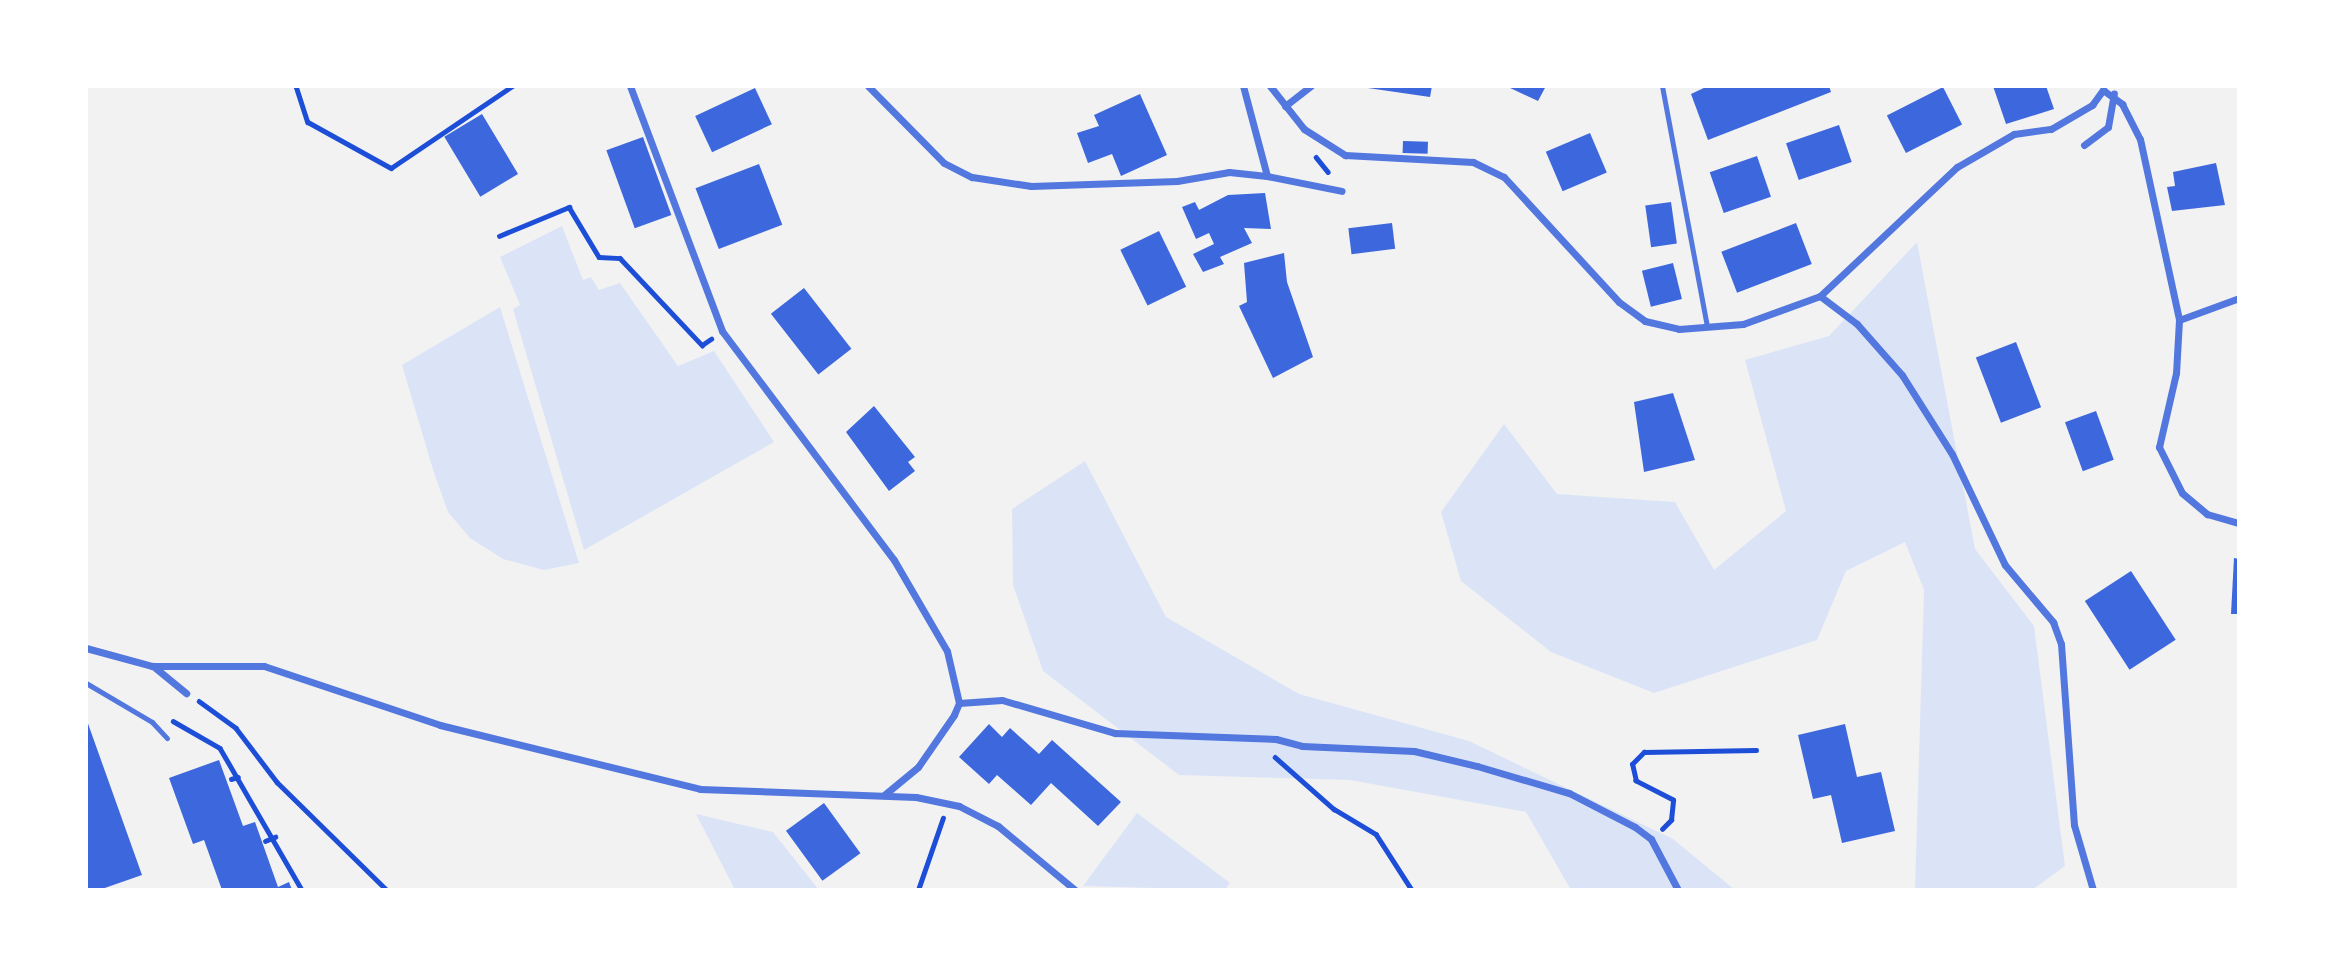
<!DOCTYPE html>
<html>
<head>
<meta charset="utf-8">
<style>
	body { margin:0 }
	#map { position:relative; width:2325px; height:976px; overflow:hidden; background:#f2f2f2; font-family:Literata,serif }
	div>[style] { position:absolute }
	.green>* { inset:0; background:#dbe4f7 }
	.building>* { inset:0; background:#3d67dc; transform-origin:0 0 }
	.path>* { height:4.5px; margin:-2.25px; padding:0 2.25px; transform-origin:2.25px; border-radius:2.25px; background:#1d4ed8 }
	.service>* { height:5px; margin:-2.5px; padding:0 2.5px; transform-origin:2.5px; border-radius:2.5px; background:#5277de }
	.minor>* { height:7px; margin:-3.5px; padding:0 3.5px; transform-origin:3.5px; border-radius:3.5px; background:#5277de }
	span { translate:-50% -50%; white-space:nowrap; text-align:center; line-height:1.15; -webkit-text-stroke:6px #fff; paint-order:stroke }
	.frame { position:absolute; inset:0; border:88px solid #fff; pointer-events:none }
</style>
</head>
<body>
<div id="map">
	<div class="green">
		<div style="clip-path:polygon(562px 226px,583px 280px,591px 277px,599px 290px,620px 283px,678px 366px,714px 351px,774px 442px,584px 550px,513px 309px,520px 305px,500px 257px)"></div>
		<div style="clip-path:polygon(1917px 242px,1975px 549px,2034px 626px,2065px 866px,2032px 890px,1915px 890px,1924px 590px,1905px 542px,1846px 571px,1817px 640px,1654px 693px,1551px 652px,1461px 581px,1441px 512px,1504px 424px,1557px 494px,1675px 502px,1714px 570px,1786px 511px,1745px 360px,1829px 336px)"></div>
		<div style="clip-path:polygon(500px 307px,579px 563px,544px 570px,503px 559px,470px 538px,448px 512px,434px 473px,402px 365px)"></div>
		<div style="clip-path:polygon(1085px 461px,1166px 617px,1299px 694px,1469px 741px,1673px 839px,1735px 890px,1571px 890px,1526px 812px,1350px 780px,1179px 775px,1043px 671px,1013px 585px,1012px 509px)"></div>
		<div style="clip-path:polygon(1137px 813px,1230px 883px,1225px 890px,1083px 886px)"></div>
		<div style="clip-path:polygon(696px 814px,773px 832px,819px 890px,735px 890px)"></div>
	</div>
	<div class="building">
		<div style="clip-path:polygon(1354px 86px,1432px 86px,1430px 97px)"></div>
		<div style="clip-path:polygon(1506px 86px,1546px 86px,1538px 101px)"></div>
		<div style="clip-path:polygon(1708px 86px,1829px 86px,1831px 92px,1708px 140px,1691px 94px)"></div>
		<div style="clip-path:polygon(1993px 86px,2046px 86px,2054px 109px,2006px 124px)"></div>
		<div style="left:1943px;top:87px;width:42px;height:63px;rotate:63deg"></div>
		<div style="left:755px;top:88px;width:40px;height:66px;rotate:65deg"></div>
		<div style="clip-path:polygon(1140px 94px,1167px 155px,1121px 176px,1112px 154px,1088px 163px,1077px 133px,1099px 126px,1094px 115px)"></div>
		<div style="left:482px;top:114px;width:70px;height:44px;rotate:59deg"></div>
		<div style="left:1839px;top:125px;width:39px;height:56px;rotate:71deg"></div>
		<div style="left:1590px;top:133px;width:43px;height:48px;rotate:67deg"></div>
		<div style="left:643px;top:137px;width:83px;height:39px;rotate:70deg"></div>
		<div style="left:1403px;top:141px;width:25px;height:12px;rotate:2deg"></div>
		<div style="left:1757px;top:156px;width:43px;height:50px;rotate:71deg"></div>
		<div style="clip-path:polygon(2216px 163px,2225px 205px,2172px 211px,2167px 187px,2175px 186px,2173px 172px)"></div>
		<div style="left:759px;top:164px;width:65px;height:68px;rotate:69deg"></div>
		<div style="clip-path:polygon(1265px 193px,1271px 229px,1244px 228px,1252px 243px,1220px 257px,1224px 264px,1203px 272px,1193px 254px,1214px 244px,1209px 233px,1196px 239px,1182px 207px,1195px 202px,1199px 210px,1228px 195px)"></div>
		<div style="left:1671px;top:202px;width:42px;height:26px;rotate:82deg"></div>
		<div style="left:1392px;top:223px;width:26px;height:44px;rotate:83deg"></div>
		<div style="left:1796px;top:223px;width:44px;height:80px;rotate:69deg"></div>
		<div style="left:1159px;top:231px;width:62px;height:43px;rotate:64deg"></div>
		<div style="clip-path:polygon(1284px 253px,1287px 282px,1313px 357px,1273px 378px,1239px 306px,1247px 302px,1244px 263px)"></div>
		<div style="left:1673px;top:263px;width:37px;height:32px;rotate:76deg"></div>
		<div style="left:804px;top:288px;width:77px;height:42px;rotate:52deg"></div>
		<div style="left:2016px;top:342px;width:70px;height:43px;rotate:69deg"></div>
		<div style="clip-path:polygon(1673px 393px,1695px 460px,1644px 472px,1634px 402px)"></div>
		<div style="clip-path:polygon(874px 406px,915px 457px,908px 462px,915px 471px,889px 491px,846px 432px)"></div>
		<div style="left:2096px;top:411px;width:52px;height:33px;rotate:70deg"></div>
		<div style="clip-path:polygon(2234px 558px,2239px 559px,2239px 614px,2231px 614px)"></div>
		<div style="left:2131px;top:571px;width:82px;height:55px;rotate:57deg"></div>
		<div style="clip-path:polygon(86px 718px,142px 875px,99px 890px,88px 890px,86px 883px)"></div>
		<div style="clip-path:polygon(989px 724px,1002px 737px,1010px 728px,1039px 754px,1052px 740px,1121px 802px,1098px 826px,1051px 783px,1031px 805px,997px 775px,989px 784px,959px 757px)"></div>
		<div style="clip-path:polygon(1845px 724px,1857px 777px,1881px 772px,1895px 831px,1842px 843px,1831px 795px,1813px 799px,1798px 735px)"></div>
		<div style="clip-path:polygon(219px 760px,243px 826px,255px 822px,278px 887px,289px 882px,292px 890px,222px 890px,204px 840px,193px 844px,169px 778px)"></div>
		<div style="left:824px;top:803px;width:62px;height:47px;rotate:54deg"></div>
	</div>
	<div class="path">
		<div style="left:296px;top:86px;width:38px;rotate:72deg"></div>
		<div style="left:308px;top:122px;width:95px;rotate:29deg"></div>
		<div style="left:391px;top:168px;width:146px;rotate:-34.1deg"></div>
		<div style="left:1316px;top:157px;width:19px;rotate:51deg"></div>
		<div style="left:499px;top:236px;width:76px;rotate:-22.5deg"></div>
		<div style="left:569px;top:207px;width:58px;rotate:59deg"></div>
		<div style="left:599px;top:257px;width:21px;rotate:3deg"></div>
		<div style="left:620px;top:258px;width:120px;rotate:46.7deg"></div>
		<div style="left:702px;top:345px;width:11px;rotate:-34deg"></div>
		<div style="left:199px;top:701px;width:46px;rotate:36.1deg"></div>
		<div style="left:236px;top:728px;width:68px;rotate:52.8deg"></div>
		<div style="left:277px;top:782px;width:154px;rotate:44.5deg"></div>
		<div style="left:173px;top:721px;width:54px;rotate:29.9deg"></div>
		<div style="left:220px;top:748px;width:164px;rotate:60deg"></div>
		<div style="left:1275px;top:757px;width:79px;rotate:41.4deg"></div>
		<div style="left:1334px;top:809px;width:49px;rotate:30.8deg"></div>
		<div style="left:1376px;top:834px;width:67px;rotate:57.3deg"></div>
		<div style="left:231px;top:779px;width:7px;rotate:-16deg"></div>
		<div style="left:1662px;top:829px;width:13px;rotate:-45deg"></div>
		<div style="left:1671px;top:820px;width:20px;rotate:-84deg"></div>
		<div style="left:1673px;top:800px;width:42px;rotate:-152.8deg"></div>
		<div style="left:1636px;top:781px;width:17px;rotate:-103deg"></div>
		<div style="left:1632px;top:764px;width:17px;rotate:-45deg"></div>
		<div style="left:1644px;top:752px;width:112px;rotate:-1deg"></div>
		<div style="left:265px;top:841px;width:11px;rotate:-22deg"></div>
		<div style="left:918px;top:890px;width:76px;rotate:-70.9deg"></div>
	</div>
	<div class="service">
		<div style="left:1662px;top:86px;width:245px;rotate:79.4deg"></div>
		<div style="left:86px;top:683px;width:77px;rotate:30.6deg"></div>
		<div style="left:152px;top:722px;width:22px;rotate:47deg"></div>
	</div>
	<div class="minor">
		<div style="left:630px;top:86px;width:262px;rotate:69.4deg"></div>
		<div style="left:722px;top:331px;width:286px;rotate:53.1deg"></div>
		<div style="left:894px;top:560px;width:105px;rotate:59.8deg"></div>
		<div style="left:947px;top:651px;width:53px;rotate:77deg"></div>
		<div style="left:959px;top:703px;width:13px;rotate:113deg"></div>
		<div style="left:954px;top:715px;width:63px;rotate:124.7deg"></div>
		<div style="left:918px;top:767px;width:44px;rotate:140.5deg"></div>
		<div style="left:868px;top:86px;width:108px;rotate:45.4deg"></div>
		<div style="left:944px;top:163px;width:31px;rotate:27deg"></div>
		<div style="left:972px;top:177px;width:60px;rotate:8.7deg"></div>
		<div style="left:1031px;top:186px;width:146px;rotate:-2deg"></div>
		<div style="left:1177px;top:181px;width:53px;rotate:-9.8deg"></div>
		<div style="left:1229px;top:172px;width:38px;rotate:6deg"></div>
		<div style="left:1267px;top:176px;width:93px;rotate:-104.9deg"></div>
		<div style="left:1270px;top:86px;width:55px;rotate:51.7deg"></div>
		<div style="left:1304px;top:129px;width:49px;rotate:32.4deg"></div>
		<div style="left:1345px;top:155px;width:128px;rotate:3.1deg"></div>
		<div style="left:1473px;top:162px;width:34px;rotate:26deg"></div>
		<div style="left:1504px;top:177px;width:170px;rotate:47.4deg"></div>
		<div style="left:1619px;top:302px;width:32px;rotate:36deg"></div>
		<div style="left:1645px;top:321px;width:35px;rotate:13deg"></div>
		<div style="left:1679px;top:329px;width:64px;rotate:-4.5deg"></div>
		<div style="left:1743px;top:324px;width:82px;rotate:-20deg"></div>
		<div style="left:1820px;top:296px;width:188px;rotate:-43.3deg"></div>
		<div style="left:1957px;top:167px;width:66px;rotate:-30.1deg"></div>
		<div style="left:2014px;top:134px;width:37px;rotate:-8deg"></div>
		<div style="left:2051px;top:129px;width:48px;rotate:-30.3deg"></div>
		<div style="left:2092px;top:105px;width:19px;rotate:-54deg"></div>
		<div style="left:2103px;top:90px;width:24px;rotate:36deg"></div>
		<div style="left:2122px;top:104px;width:39px;rotate:63deg"></div>
		<div style="left:2140px;top:139px;width:185px;rotate:77.8deg"></div>
		<div style="left:2179px;top:320px;width:53px;rotate:93.2deg"></div>
		<div style="left:2176px;top:373px;width:76px;rotate:102.9deg"></div>
		<div style="left:2159px;top:447px;width:51px;rotate:63.4deg"></div>
		<div style="left:2182px;top:493px;width:33px;rotate:40deg"></div>
		<div style="left:2207px;top:514px;width:33px;rotate:16deg"></div>
		<div style="left:1285px;top:106px;width:33px;rotate:-38deg"></div>
		<div style="left:2084px;top:145px;width:30px;rotate:-37deg"></div>
		<div style="left:2108px;top:127px;width:34px;rotate:-80deg"></div>
		<div style="left:1267px;top:176px;width:76px;rotate:11.3deg"></div>
		<div style="left:1820px;top:296px;width:46px;rotate:37.1deg"></div>
		<div style="left:1857px;top:324px;width:68px;rotate:48.6deg"></div>
		<div style="left:1902px;top:375px;width:93px;rotate:57.7deg"></div>
		<div style="left:1952px;top:454px;width:123px;rotate:64.5deg"></div>
		<div style="left:2005px;top:565px;width:75px;rotate:49.9deg"></div>
		<div style="left:2053px;top:622px;width:23px;rotate:70deg"></div>
		<div style="left:2061px;top:644px;width:181px;rotate:85.9deg"></div>
		<div style="left:2074px;top:825px;width:68px;rotate:73.7deg"></div>
		<div style="left:2179px;top:320px;width:64px;rotate:-20.1deg"></div>
		<div style="left:86px;top:648px;width:68px;rotate:15.3deg"></div>
		<div style="left:152px;top:666px;width:112px"></div>
		<div style="left:264px;top:666px;width:186px;rotate:18.5deg"></div>
		<div style="left:440px;top:725px;width:268px;rotate:13.8deg"></div>
		<div style="left:700px;top:789px;width:216px;rotate:2.1deg"></div>
		<div style="left:916px;top:797px;width:44px;rotate:11.8deg"></div>
		<div style="left:959px;top:806px;width:44px;rotate:27.1deg"></div>
		<div style="left:998px;top:826px;width:100px;rotate:39.7deg"></div>
		<div style="left:153px;top:666px;width:43px;rotate:39.3deg"></div>
		<div style="left:959px;top:703px;width:43px;rotate:-4deg"></div>
		<div style="left:1002px;top:700px;width:118px;rotate:16.3deg"></div>
		<div style="left:1115px;top:733px;width:161px;rotate:2.1deg"></div>
		<div style="left:1276px;top:739px;width:27px;rotate:15deg"></div>
		<div style="left:1302px;top:746px;width:112px;rotate:2.6deg"></div>
		<div style="left:1414px;top:751px;width:65px;rotate:13.4deg"></div>
		<div style="left:1477px;top:766px;width:96px;rotate:16.4deg"></div>
		<div style="left:1569px;top:793px;width:74px;rotate:27.3deg"></div>
		<div style="left:1635px;top:827px;width:20px;rotate:37deg"></div>
		<div style="left:1651px;top:839px;width:58px;rotate:62.1deg"></div>
	</div>
	<div class="frame"></div>
</div>
</body>
</html>
